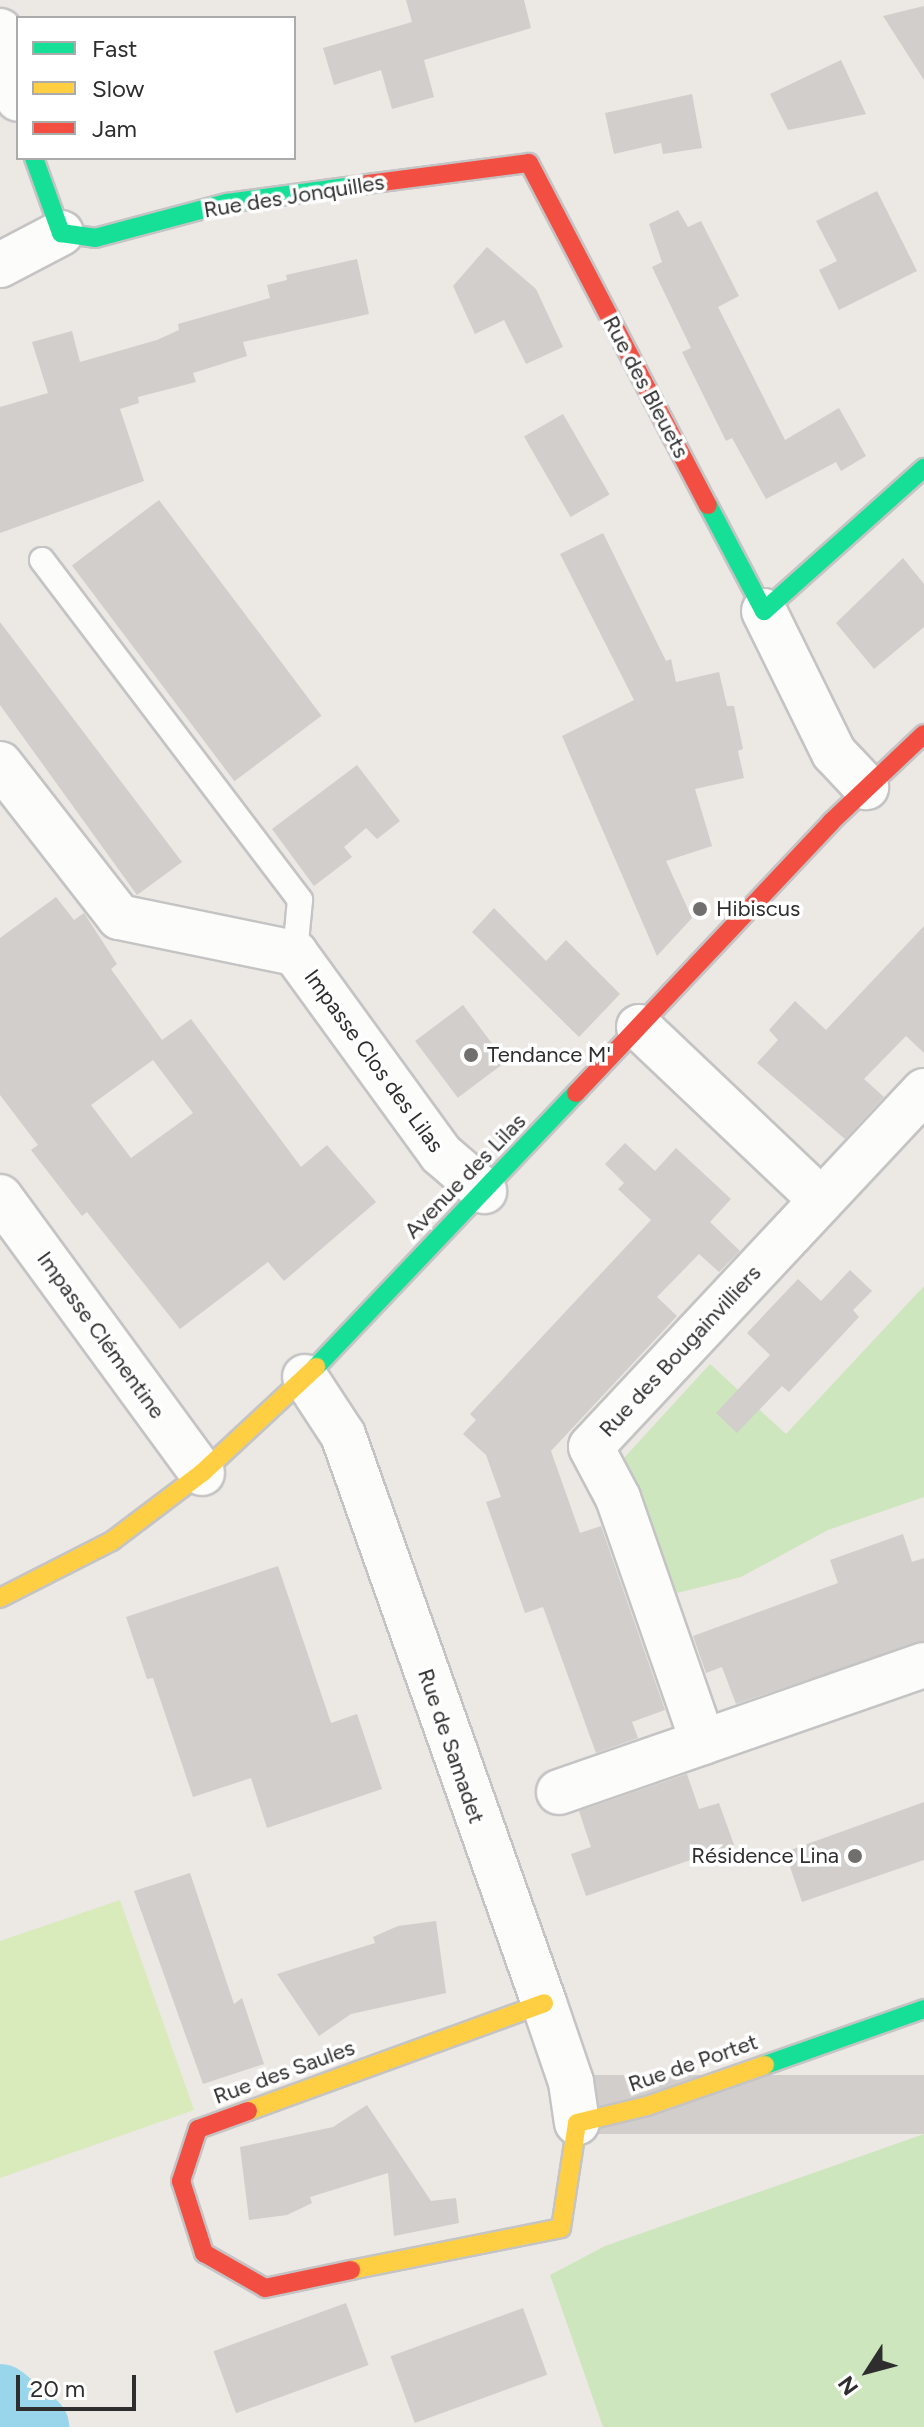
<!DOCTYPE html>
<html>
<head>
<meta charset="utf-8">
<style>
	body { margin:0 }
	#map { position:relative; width:924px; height:2427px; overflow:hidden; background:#ece8e4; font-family:Figtree,sans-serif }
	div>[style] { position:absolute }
	.green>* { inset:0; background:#cee6be }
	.pitch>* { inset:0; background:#d9eabb }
	.river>* { height:72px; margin:-36px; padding:0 36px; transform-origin:36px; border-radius:36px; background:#99d6ec }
	.building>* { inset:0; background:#d1cecb; transform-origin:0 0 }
	.roads { filter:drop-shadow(2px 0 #c5c4c5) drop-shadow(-2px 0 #c5c4c5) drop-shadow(0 2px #c5c4c5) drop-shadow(0 -2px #c5c4c5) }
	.lane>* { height:24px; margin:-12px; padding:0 12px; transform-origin:12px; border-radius:12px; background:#fcfcfb }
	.street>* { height:44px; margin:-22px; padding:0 22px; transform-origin:22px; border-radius:22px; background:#fcfcfb }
	.fast>* { height:18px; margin:-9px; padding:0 9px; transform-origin:9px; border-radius:9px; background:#16e098 }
	.slow>* { height:18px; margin:-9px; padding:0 9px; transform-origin:9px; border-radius:9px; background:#ffcf43 }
	.jam>* { height:18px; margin:-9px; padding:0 9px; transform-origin:9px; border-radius:9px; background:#f24e42 }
	.dots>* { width:22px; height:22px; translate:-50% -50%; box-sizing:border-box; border:4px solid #fff; border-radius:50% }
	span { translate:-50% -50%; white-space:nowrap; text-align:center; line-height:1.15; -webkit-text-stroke:7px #fff; paint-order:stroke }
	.street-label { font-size:22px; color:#2e2e2e }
	.poi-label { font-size:22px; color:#2e2e2e }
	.left { translate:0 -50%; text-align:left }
	.right { translate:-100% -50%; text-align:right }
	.legend { position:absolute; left:16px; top:16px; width:280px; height:144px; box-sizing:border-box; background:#fff; border:2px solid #ababab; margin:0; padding:10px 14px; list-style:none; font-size:24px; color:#2e2e2e }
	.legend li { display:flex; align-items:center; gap:16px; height:40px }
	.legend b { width:40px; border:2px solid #ababab }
	.north { position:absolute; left:828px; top:2331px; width:80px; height:80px; -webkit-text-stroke:6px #fff; paint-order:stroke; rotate:234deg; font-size:22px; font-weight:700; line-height:32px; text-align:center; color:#2e2e2e }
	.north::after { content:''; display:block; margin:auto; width:28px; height:36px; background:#2e2e2e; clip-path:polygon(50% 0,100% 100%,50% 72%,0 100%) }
	.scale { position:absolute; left:16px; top:2375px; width:120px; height:36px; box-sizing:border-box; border:4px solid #2e2e2e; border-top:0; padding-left:10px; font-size:24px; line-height:28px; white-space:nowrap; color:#2e2e2e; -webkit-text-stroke:6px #fff; paint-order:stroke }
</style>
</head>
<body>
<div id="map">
	<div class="green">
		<div style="clip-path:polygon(924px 1286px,924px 1497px,828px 1530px,741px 1577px,677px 1593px,623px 1459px,710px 1364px,786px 1434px)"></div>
		<div style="clip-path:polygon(924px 2134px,924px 2427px,603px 2427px,550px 2275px,605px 2246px)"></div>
	</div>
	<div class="pitch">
		<div style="clip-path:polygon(120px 1900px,194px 2110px,0 2178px,0 1941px)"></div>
	</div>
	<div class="river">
		<div style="left:0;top:2400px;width:43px;rotate:39.3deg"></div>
	</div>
	<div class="building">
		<div style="clip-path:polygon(406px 0,524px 0,531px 28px,424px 60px,434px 97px,392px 109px,381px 70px,334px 85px,323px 48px,412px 22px)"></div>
		<div style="clip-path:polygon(924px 6px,924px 80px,883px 16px)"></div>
		<div style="clip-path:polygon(841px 60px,866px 114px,788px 130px,770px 94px)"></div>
		<div style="clip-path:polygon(692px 94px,702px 148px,663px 154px,661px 143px,614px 154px,605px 113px)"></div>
		<div style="clip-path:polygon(877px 191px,917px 271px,839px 310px,819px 270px,837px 261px,816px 221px)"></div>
		<div style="clip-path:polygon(678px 210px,688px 227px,701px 221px,739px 296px,718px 307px,785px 440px,839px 408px,866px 456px,841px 471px,836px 462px,766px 499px,732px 438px,726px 441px,682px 352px,691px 348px,652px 267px,662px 262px,649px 224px)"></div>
		<div style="clip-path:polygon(487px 247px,536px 289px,563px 347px,526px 364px,504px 320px,475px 334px,453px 286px)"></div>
		<div style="clip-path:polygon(357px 259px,369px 314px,243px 342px,247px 356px,193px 373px,196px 382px,138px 397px,139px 403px,120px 409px,144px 481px,0 533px,0 407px,48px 393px,32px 342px,72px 331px,80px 362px,157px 340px,179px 330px,178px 324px,270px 298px,267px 285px,287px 280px,286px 275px)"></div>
		<div style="left:563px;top:414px;width:93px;height:45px;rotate:60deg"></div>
		<div style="left:159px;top:500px;width:270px;height:109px;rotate:53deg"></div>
		<div style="clip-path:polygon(603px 533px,666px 661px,671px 659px,676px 682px,719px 672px,727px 706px,734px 706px,743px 749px,738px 751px,744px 778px,695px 789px,712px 846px,666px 861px,692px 918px,657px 956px,562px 736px,634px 700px,560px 554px)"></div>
		<div style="clip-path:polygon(903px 558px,924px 584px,924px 627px,874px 669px,836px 623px)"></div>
		<div style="clip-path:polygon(0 622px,182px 862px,137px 895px,0 705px)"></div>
		<div style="clip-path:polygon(357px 765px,400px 821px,377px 839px,366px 828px,344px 847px,352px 857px,314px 886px,272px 829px)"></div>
		<div style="clip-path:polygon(evenodd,56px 897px,74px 920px,84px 913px,117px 964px,111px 969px,162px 1040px,191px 1019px,301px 1167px,327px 1145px,376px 1202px,284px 1281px,268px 1262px,180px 1329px,87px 1212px,82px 1216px,31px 1150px,38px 1145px,0 1095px,0 938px,56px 897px,153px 1060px,193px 1113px,131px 1158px,91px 1105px,153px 1060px)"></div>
		<div style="clip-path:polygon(494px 908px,546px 961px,566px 940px,620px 994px,579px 1037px,472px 932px)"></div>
		<div style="clip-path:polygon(924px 926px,924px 1053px,906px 1036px,864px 1079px,884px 1097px,845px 1139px,757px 1063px,778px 1040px,769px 1030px,795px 1001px,826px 1030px)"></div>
		<div style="left:463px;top:1005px;width:71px;height:60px;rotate:53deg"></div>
		<div style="clip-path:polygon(625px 1143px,655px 1171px,676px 1148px,731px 1199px,710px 1222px,740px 1251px,719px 1272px,699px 1254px,657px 1297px,677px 1316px,551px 1451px,580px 1533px,601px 1526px,665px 1710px,632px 1722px,638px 1738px,596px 1753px,543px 1607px,525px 1613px,486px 1502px,501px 1497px,486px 1455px,463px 1434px,476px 1420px,470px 1414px,651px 1220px,618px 1189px,624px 1183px,605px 1164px)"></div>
		<div style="clip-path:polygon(850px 1270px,872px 1291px,853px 1310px,859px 1317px,789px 1392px,782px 1386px,737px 1433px,716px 1413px,770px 1355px,747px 1333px,798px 1279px,821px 1301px)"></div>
		<div style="clip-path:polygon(903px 1534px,912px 1562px,924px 1558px,924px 1641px,736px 1704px,722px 1667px,706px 1673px,693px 1636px,838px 1583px,830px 1560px)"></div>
		<div style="clip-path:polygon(278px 1566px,331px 1723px,357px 1714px,382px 1789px,267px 1828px,251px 1778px,193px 1797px,153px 1678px,147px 1679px,126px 1617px)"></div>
		<div style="clip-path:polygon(687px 1774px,699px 1809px,719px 1803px,734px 1845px,586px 1896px,571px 1854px,591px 1847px,579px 1811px)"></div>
		<div style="clip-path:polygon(924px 1802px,924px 1860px,802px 1902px,785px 1852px)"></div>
		<div style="clip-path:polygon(190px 1873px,234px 2004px,242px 1998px,264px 2064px,203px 2084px,134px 1891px)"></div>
		<div style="clip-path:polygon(436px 1921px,446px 1993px,351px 2014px,319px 2036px,277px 1974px,375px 1943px,373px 1937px,398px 1926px)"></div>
		<div style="left:924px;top:2075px;width:59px;height:334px;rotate:90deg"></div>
		<div style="clip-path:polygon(367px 2105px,431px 2201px,456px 2198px,459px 2223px,394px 2236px,388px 2173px,310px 2197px,312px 2203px,287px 2215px,249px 2220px,240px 2147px,333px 2127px)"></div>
		<div style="left:346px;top:2303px;width:66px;height:141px;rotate:70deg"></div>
		<div style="left:523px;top:2308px;width:71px;height:141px;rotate:70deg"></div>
	</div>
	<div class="roads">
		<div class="lane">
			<div style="left:42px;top:560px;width:427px;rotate:52.8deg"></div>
			<div style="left:300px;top:900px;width:53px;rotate:95.4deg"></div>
		</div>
		<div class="street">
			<div style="left:0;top:31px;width:70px;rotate:75.2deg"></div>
			<div style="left:0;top:265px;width:69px;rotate:-27.7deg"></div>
			<div style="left:764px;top:611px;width:158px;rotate:63.8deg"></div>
			<div style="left:834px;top:753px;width:47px;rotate:46.7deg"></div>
			<div style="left:0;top:764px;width:194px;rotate:52.1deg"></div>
			<div style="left:119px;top:917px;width:180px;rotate:11.6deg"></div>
			<div style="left:295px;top:953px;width:248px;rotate:54deg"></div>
			<div style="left:441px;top:1154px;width:57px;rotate:40.7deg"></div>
			<div style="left:639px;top:1027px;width:250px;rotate:43.5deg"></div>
			<div style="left:924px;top:1091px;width:487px;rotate:133.1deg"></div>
			<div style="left:591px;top:1447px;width:58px;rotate:62.1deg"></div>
			<div style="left:618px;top:1498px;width:258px;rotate:70.8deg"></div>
			<div style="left:703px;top:1742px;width:234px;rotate:-19.2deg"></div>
			<div style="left:0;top:1197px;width:342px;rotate:53.8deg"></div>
			<div style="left:305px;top:1377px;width:69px;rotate:56.8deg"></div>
			<div style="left:343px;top:1435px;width:603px;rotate:70.51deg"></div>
			<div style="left:544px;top:2003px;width:83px;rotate:71.1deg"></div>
			<div style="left:571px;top:2082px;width:41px;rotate:81.7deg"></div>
			<div style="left:559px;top:1792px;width:152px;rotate:-19.1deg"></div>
		</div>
		<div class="fast">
			<div style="left:34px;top:158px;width:80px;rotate:70.2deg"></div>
			<div style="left:61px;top:233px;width:34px;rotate:8deg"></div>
			<div style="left:95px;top:238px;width:137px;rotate:-14.9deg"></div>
			<div style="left:227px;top:203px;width:141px;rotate:-7.7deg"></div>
			<div style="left:708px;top:505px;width:120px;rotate:62.2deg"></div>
			<div style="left:764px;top:611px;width:215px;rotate:-41.8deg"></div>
			<div style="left:316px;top:1367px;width:378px;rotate:-46.5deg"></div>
			<div style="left:765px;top:2065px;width:169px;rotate:-19.4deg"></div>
		</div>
		<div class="slow">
			<div style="left:0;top:1598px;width:126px;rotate:-27deg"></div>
			<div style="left:112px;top:1541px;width:113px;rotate:-37.1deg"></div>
			<div style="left:202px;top:1473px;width:156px;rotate:-42.9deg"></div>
			<div style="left:248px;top:2111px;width:315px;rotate:-20deg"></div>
			<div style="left:351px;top:2270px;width:214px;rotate:-11.3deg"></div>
			<div style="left:561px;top:2228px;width:106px;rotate:-81.3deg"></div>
			<div style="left:577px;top:2123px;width:72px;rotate:-13.7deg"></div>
			<div style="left:647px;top:2106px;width:125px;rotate:-19.2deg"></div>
		</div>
		<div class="jam">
			<div style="left:367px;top:184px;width:163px;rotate:-7.4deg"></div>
			<div style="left:529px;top:163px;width:386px;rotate:62.4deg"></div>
			<div style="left:576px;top:1093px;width:372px;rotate:-46.7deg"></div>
			<div style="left:831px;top:822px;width:128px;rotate:-43.4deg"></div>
			<div style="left:248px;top:2111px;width:53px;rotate:160.2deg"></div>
			<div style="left:198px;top:2129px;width:55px;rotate:108.1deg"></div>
			<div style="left:181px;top:2181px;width:76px;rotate:72.3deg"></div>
			<div style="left:204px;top:2253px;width:70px;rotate:29.8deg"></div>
			<div style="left:265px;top:2288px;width:88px;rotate:-11.8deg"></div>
		</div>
	</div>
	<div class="dots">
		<div style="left:700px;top:909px;background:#706f6e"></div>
		<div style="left:471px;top:1055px;background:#706f6e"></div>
		<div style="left:855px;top:1856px;background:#706f6e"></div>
	</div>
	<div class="street-label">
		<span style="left:294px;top:196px;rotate:-9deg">Rue des Jonquilles</span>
		<span style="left:646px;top:387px;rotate:62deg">Rue des Bleuets</span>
		<span style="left:374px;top:1061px;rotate:54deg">Impasse Clos des Lilas</span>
		<span style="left:465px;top:1176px;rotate:-46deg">Avenue des Lilas</span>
		<span style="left:101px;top:1335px;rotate:54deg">Impasse Clémentine</span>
		<span style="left:680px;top:1351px;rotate:-47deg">Rue des Bougainvilliers</span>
		<span style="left:451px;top:1746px;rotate:71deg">Rue de Samadet</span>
		<span style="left:693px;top:2063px;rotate:-19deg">Rue de Portet</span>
		<span style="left:284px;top:2072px;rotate:-20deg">Rue des Saules</span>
	</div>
	<div class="poi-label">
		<span class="left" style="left:716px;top:909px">Hibiscus</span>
		<span class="left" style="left:487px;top:1055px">Tendance M'</span>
		<span class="right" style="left:839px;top:1856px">Résidence Lina</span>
	</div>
	<ul class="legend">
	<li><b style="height:10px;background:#16e098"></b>Fast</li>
	<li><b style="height:10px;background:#ffcf43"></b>Slow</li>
	<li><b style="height:10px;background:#f24e42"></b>Jam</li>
	</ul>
	<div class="north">N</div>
	<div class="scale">20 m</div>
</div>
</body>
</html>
